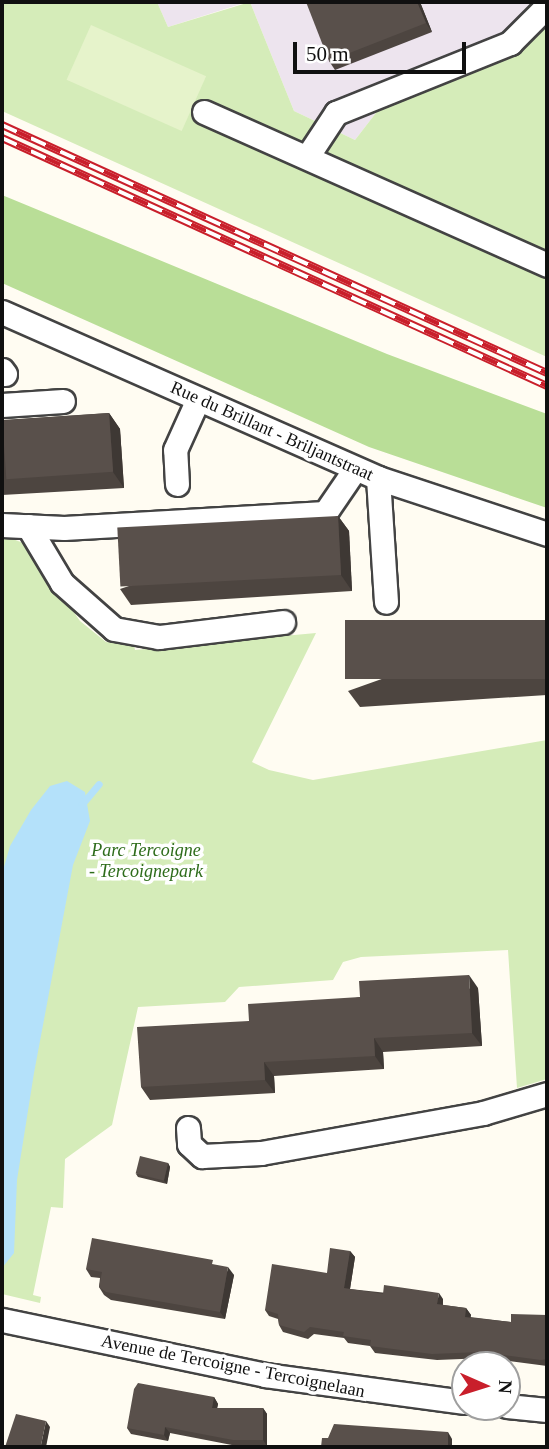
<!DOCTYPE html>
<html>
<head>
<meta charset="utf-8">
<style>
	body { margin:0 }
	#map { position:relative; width:549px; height:1449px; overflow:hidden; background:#fffcf2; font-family:Georgia,serif }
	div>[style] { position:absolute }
	.industrial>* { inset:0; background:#ede4ee }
	.green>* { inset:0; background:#d5ecb9 }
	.forest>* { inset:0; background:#b9de97 }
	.pitch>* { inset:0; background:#e6f3cb; transform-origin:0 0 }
	.water>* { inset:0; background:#b4e1fa }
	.stream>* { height:7px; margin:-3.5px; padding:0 3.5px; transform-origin:3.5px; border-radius:3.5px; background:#b4e1fa }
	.roads { filter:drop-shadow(2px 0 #434343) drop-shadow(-2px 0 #434343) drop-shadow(0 2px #434343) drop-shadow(0 -2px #434343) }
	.minor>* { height:23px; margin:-11.5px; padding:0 11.5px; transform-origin:11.5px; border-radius:11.5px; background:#fff }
	.rail>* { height:8px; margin-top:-4px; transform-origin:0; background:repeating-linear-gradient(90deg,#fff 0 16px,#c91f2b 0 32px); box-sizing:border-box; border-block:2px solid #c91f2b }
	.wall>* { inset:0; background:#4d4540 }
	.shaded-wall>* { inset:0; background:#3e3834 }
	.building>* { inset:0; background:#59504b; transform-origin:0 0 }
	span { translate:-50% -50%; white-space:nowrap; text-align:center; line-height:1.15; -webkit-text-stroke:7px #fff; paint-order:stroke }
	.street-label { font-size:18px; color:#101010 }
	.park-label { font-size:18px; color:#2e6c1b; font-style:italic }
	.frame { position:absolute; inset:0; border:4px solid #101010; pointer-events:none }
	.north { position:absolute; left:451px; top:1351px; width:70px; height:70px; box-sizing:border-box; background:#fff; border:2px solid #9f9f9f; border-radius:50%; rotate:93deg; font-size:19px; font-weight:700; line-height:28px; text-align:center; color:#101010 }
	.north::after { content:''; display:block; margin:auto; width:24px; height:32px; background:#c91f2b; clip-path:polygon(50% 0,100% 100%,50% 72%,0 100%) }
	.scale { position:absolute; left:293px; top:42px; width:173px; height:32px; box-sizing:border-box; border:4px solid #101010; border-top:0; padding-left:9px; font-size:21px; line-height:24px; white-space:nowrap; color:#101010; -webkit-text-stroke:5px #fff; paint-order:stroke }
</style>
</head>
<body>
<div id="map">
	<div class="industrial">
		<div style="clip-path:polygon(157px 2px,247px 2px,168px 27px)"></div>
		<div style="clip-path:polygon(250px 2px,547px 2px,547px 21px,525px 47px,496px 64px,379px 109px,355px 140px,294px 111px)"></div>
	</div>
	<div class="green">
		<div style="clip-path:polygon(2px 2px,157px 2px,168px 27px,250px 2px,294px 111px,355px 140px,379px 109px,496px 64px,525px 47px,547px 21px,547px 357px,2px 111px)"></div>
		<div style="clip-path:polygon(2px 535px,26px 544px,80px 621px,106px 642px,134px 645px,135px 650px,316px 633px,252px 762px,269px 770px,313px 780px,547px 740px,547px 1079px,517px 1088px,508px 950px,361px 957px,343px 962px,333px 980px,239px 987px,225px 1002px,138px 1007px,112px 1125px,65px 1159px,63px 1208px,51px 1207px,33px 1295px,41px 1297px,40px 1303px,2px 1294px)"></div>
	</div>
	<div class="forest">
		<div style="clip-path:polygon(2px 195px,387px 354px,547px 414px,547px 508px,369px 447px,2px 283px)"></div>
	</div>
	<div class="pitch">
		<div style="left:91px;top:25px;width:126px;height:60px;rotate:24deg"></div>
	</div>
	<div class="water">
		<div style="clip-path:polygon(67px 781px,85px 792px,90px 821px,73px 865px,34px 1073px,17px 1180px,14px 1253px,2px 1268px,2px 874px,10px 846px,31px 810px,50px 786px)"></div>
	</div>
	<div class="stream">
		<div style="left:82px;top:804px;width:26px;rotate:-50deg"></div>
	</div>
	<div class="roads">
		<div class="minor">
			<div style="left:204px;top:112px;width:376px;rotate:24deg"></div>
			<div style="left:307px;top:157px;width:53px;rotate:-56.6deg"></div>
			<div style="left:336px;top:113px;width:188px;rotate:-21.9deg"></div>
			<div style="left:510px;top:43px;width:52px;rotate:-45deg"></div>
			<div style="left:2px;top:312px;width:411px;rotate:23.8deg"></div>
			<div style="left:378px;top:478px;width:178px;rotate:18.3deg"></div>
			<div style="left:2px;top:370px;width:5px;rotate:53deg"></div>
			<div style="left:2px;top:405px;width:61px;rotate:-3.8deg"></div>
			<div style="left:378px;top:478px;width:124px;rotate:86.3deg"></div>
			<div style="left:177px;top:484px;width:34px;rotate:-93deg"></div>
			<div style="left:175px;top:450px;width:56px;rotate:-65.7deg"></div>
			<div style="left:2px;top:525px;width:62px;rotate:2.8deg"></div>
			<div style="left:64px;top:528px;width:261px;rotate:-3.3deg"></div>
			<div style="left:325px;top:513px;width:53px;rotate:-55.7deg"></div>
			<div style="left:28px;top:526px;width:66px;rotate:59.2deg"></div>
			<div style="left:62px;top:583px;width:69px;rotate:41.5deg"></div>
			<div style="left:114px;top:629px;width:46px;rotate:10.1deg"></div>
			<div style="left:159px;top:637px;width:125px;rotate:-6.9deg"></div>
			<div style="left:188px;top:1128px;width:16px;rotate:86deg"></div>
			<div style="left:189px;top:1144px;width:18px;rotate:43deg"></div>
			<div style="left:202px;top:1156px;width:59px;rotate:-2.9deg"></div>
			<div style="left:261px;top:1153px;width:226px;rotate:-10.2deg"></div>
			<div style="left:483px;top:1113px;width:67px;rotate:-16.5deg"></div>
			<div style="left:2px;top:1320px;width:269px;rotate:11.8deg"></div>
			<div style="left:265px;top:1375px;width:202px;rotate:7.7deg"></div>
			<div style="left:507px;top:1406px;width:40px;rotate:5.7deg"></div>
		</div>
	</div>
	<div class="rail">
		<div style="left:2px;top:125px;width:599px;rotate:24.47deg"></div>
		<div style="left:2px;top:138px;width:599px;rotate:24.47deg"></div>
	</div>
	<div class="wall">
		<div style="clip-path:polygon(420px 2px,432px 32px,335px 70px,329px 61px)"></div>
		<div style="clip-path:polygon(109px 413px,120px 429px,124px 488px,2px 495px,2px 420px)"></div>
		<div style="clip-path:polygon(338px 516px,349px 531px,352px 591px,131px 605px,120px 589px)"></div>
		<div style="clip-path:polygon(547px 620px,547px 695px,360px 707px,348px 691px)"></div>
		<div style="clip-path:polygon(478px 988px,482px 1046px,383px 1052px,384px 1069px,274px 1076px,275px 1093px,150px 1100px,141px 1087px,249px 1021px,360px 997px)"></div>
		<div style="clip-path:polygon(168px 1163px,170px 1167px,167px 1184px,138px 1177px,136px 1174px)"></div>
		<div style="clip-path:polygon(350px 1251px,355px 1257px,350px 1289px,443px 1299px,443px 1305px,466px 1308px,471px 1315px,470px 1317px,511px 1322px,547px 1315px,547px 1366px,486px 1358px,437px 1360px,375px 1353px,370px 1346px,348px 1343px,344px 1338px,314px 1334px,308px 1339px,283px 1332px,279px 1325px,278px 1319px,269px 1316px,265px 1310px,327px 1273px)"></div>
		<div style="clip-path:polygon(216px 1265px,234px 1275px,225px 1319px,111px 1300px,104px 1295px,99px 1287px,100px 1278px,91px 1277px,86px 1269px)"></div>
		<div style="clip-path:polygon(214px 1397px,218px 1404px,217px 1408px,263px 1408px,267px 1414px,267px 1446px,237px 1446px,170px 1433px,168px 1441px,131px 1434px,127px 1428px)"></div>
	</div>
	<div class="shaded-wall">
		<div style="clip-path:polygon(417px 2px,420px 2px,432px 32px,426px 23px)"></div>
		<div style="clip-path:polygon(109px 413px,120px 429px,124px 488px,113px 472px)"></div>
		<div style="clip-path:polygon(338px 516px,349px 531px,352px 591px,341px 575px)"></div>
		<div style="clip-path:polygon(469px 975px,478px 988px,482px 1046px,472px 1033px)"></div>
		<div style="clip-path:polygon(374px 1038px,383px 1052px,384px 1069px,375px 1056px)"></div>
		<div style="clip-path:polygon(264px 1062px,274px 1076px,275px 1093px,265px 1080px)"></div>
		<div style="clip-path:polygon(168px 1163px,170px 1167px,167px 1184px,164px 1181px)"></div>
		<div style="clip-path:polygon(350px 1251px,355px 1257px,349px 1295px,344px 1288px)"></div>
		<div style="clip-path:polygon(228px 1267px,234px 1275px,225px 1319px,220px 1312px)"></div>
		<div style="clip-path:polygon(439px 1293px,443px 1299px,442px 1311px,437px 1304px)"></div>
		<div style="clip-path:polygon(466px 1308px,471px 1315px,470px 1323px,465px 1317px)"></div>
		<div style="clip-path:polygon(214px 1397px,218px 1404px,216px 1414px,212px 1408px)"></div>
		<div style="clip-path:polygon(263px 1408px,267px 1414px,267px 1446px,263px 1440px)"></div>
		<div style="clip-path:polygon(46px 1421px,50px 1427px,46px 1447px,41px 1445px)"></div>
		<div style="clip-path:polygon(165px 1427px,170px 1433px,168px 1441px,164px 1435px)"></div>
		<div style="clip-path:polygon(448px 1432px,452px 1439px,452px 1447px,448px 1447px)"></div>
	</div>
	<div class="building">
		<div style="clip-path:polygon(306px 2px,417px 2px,426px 23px,329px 61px)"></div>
		<div style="left:109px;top:413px;width:59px;height:107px;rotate:86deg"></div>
		<div style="left:338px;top:516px;width:59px;height:221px;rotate:87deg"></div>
		<div style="left:547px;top:620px;width:59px;height:202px;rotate:90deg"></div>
		<div style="clip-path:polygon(469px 975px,472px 1033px,374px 1038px,375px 1056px,264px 1062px,265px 1080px,141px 1087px,137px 1027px,249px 1021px,248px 1004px,360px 997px,359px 981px)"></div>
		<div style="left:140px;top:1156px;width:29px;height:18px;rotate:14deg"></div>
		<div style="clip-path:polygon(92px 1238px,213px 1260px,212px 1264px,228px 1267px,220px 1312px,106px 1292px,99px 1287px,102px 1272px,86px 1269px)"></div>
		<div style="clip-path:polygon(330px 1248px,350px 1251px,344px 1288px,383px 1294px,384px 1285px,439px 1293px,437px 1304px,466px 1308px,465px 1317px,511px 1322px,511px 1314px,547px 1315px,547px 1359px,541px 1360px,481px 1352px,432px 1354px,370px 1346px,371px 1340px,343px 1336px,344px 1332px,310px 1327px,304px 1332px,279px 1325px,278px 1314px,265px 1310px,272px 1264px,327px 1273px)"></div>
		<div style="clip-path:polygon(138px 1383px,214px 1397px,212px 1408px,263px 1408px,263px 1440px,233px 1440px,165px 1427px,164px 1435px,127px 1428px,134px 1389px)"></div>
		<div style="clip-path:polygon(16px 1414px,46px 1421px,41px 1445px,45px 1447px,5px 1447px)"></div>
		<div style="clip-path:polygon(334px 1424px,448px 1432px,448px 1447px,321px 1447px,322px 1438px,328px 1438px)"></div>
	</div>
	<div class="street-label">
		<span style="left:272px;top:431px;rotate:24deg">Rue du Brillant - Briljantstraat</span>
		<span style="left:233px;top:1366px;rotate:11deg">Avenue de Tercoigne - Tercoignelaan</span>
	</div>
	<div class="park-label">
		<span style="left:146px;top:861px">Parc Tercoigne<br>- Tercoignepark</span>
	</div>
	<div class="frame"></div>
	<div class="north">N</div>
	<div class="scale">50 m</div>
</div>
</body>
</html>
